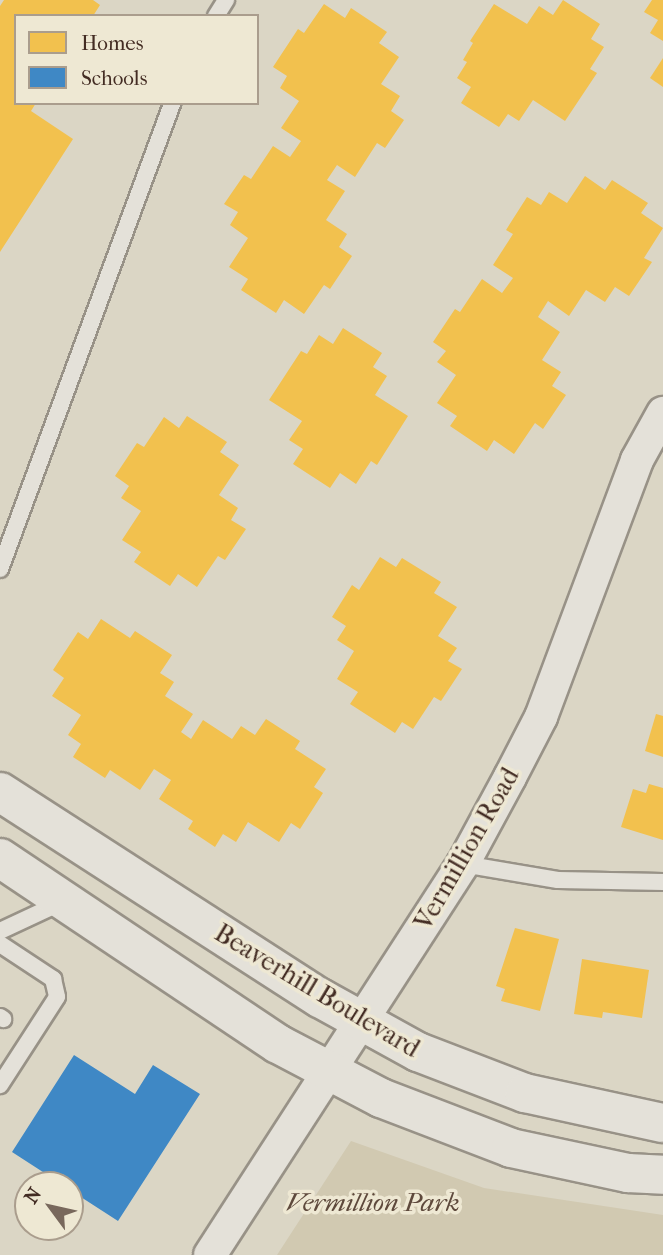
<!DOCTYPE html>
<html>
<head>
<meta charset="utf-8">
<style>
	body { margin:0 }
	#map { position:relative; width:663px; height:1255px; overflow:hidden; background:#dbd6c5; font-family:"IM FELL French Canon",serif }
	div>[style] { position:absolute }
	.green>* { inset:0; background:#d1c9b1 }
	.homes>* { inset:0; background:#f2c14e }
	.schools>* { inset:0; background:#3f88c5 }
	.roads { filter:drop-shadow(2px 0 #989287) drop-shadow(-2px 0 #989287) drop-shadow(0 2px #989287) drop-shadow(0 -2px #989287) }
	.service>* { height:16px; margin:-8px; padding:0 8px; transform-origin:8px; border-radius:8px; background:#e4e1d9 }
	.minor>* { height:32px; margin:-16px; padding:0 16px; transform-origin:16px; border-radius:16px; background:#e4e1d9 }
	.tertiary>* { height:38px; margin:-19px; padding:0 19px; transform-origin:19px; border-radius:19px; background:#e4e1d9 }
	span { translate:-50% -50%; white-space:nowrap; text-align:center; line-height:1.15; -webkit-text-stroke:7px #eee8d3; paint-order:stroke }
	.street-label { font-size:26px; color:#432c23 }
	.park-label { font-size:26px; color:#5e493c; font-style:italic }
	.legend { position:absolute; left:14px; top:14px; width:245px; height:91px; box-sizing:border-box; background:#eee8d3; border:2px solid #aa9d8d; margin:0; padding:9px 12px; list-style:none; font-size:21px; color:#432c23 }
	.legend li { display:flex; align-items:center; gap:14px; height:35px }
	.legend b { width:35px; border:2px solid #aa9d8d }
	.north { position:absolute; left:14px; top:1171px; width:70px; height:70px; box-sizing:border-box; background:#eee8d3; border:2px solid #aa9d8d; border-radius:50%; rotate:303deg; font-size:19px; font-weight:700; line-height:28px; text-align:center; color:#432c23 }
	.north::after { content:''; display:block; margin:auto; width:24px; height:32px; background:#78685c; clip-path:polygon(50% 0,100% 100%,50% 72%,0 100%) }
</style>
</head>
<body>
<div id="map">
	<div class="green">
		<div style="clip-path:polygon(351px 1141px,484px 1188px,663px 1215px,663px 1255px,277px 1255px)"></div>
	</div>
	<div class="homes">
		<div style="clip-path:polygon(4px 0,93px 0,100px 5px,93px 16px,16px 16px,16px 103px,36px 103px,31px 111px,73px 139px,0 252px,0 6px)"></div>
		<div style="clip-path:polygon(563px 0,600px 24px,591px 39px,604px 47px,590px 69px,597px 73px,565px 121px,533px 100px,519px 121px,508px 114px,499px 127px,461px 103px,471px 87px,457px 78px,467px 62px,463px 60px,473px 43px,470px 41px,494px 4px,527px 24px,539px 6px,553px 15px)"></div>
		<div style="clip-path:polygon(652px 0,663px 0,663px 41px,650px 33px,658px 20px,644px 12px)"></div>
		<div style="clip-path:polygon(324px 4px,345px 18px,351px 8px,387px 32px,379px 43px,399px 57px,381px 84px,400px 96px,391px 111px,404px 120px,385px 148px,377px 143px,355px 177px,337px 165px,327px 180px,345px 191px,326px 220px,347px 234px,339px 247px,352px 256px,330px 289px,324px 285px,304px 314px,284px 300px,276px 313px,241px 290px,248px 279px,229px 267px,248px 238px,230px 225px,238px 212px,224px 204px,244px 175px,251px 179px,273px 146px,290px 157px,301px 141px,281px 128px,299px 101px,280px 88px,287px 76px,273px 67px,298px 29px,304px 33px)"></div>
		<div style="clip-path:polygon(663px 58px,663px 87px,650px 78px)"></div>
		<div style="clip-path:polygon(585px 176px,605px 190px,612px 180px,648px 203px,641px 213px,663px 228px,644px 258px,652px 262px,629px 296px,615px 287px,605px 302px,586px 290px,569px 316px,548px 301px,538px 317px,560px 332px,542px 360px,561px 372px,552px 386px,566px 395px,543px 429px,535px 423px,514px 454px,494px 440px,487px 451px,450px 426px,457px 416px,437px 403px,456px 375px,437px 362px,446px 351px,433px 342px,455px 309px,460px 312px,482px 279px,502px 293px,513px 278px,493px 265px,513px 234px,506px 230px,527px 197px,541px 205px,549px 192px,567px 203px)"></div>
		<div style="clip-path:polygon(343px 328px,382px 353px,373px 367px,387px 376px,375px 395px,408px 416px,377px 465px,371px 461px,356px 484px,340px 473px,330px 488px,293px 464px,303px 449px,289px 440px,302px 421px,269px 400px,301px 351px,307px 354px,319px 335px,333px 344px)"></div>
		<div style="clip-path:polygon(187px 416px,227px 442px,220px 452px,239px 465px,219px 495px,238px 508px,231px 520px,246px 529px,225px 560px,218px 556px,197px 587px,178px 574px,170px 586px,134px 562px,141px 552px,122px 540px,141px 511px,121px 498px,129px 486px,115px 476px,137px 443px,144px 447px,164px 417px,179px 428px)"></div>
		<div style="clip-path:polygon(380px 557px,396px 567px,402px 558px,441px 582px,434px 593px,457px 607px,438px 636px,457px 648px,448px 661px,462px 669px,441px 701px,434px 697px,413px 729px,402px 722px,395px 733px,350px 704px,358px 692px,337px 679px,354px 651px,337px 640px,346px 626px,332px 617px,352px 585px,359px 590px)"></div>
		<div style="clip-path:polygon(101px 619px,130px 638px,135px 631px,172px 655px,160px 673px,174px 682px,165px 696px,193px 714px,181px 732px,191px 739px,203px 720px,232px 739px,241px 726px,255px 735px,266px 719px,300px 741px,295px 749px,326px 769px,314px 787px,323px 793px,300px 829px,291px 823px,279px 842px,248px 822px,236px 842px,223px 834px,215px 847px,188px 829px,193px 821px,159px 799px,171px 780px,154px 769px,140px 790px,110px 770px,105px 778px,73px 757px,81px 744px,68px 735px,81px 715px,52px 696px,64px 678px,53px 670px,78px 632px,88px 639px)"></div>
		<div style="clip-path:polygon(656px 714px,663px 716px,663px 757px,645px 751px)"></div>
		<div style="clip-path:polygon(649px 784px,663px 788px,663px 840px,621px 827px,633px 789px,646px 793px)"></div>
		<div style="clip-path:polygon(515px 928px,559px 939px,540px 1011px,501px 1001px,505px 989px,496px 986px)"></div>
		<div style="clip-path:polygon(582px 959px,649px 970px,642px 1018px,603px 1012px,602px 1018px,574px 1014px)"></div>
	</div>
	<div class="schools">
		<div style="clip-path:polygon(74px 1055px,135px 1094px,153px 1065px,200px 1094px,118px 1221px,70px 1190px,70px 1185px,63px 1185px,12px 1152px)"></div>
	</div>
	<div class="roads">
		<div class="service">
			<div style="left:216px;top:16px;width:19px;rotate:-58deg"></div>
			<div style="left:0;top:569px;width:497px;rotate:-69.7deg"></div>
			<div style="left:463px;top:864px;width:96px;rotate:9.6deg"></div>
			<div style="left:558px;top:880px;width:105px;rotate:1.1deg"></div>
			<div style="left:0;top:931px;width:68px;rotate:-25.1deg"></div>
			<div style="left:0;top:944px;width:64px;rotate:33.4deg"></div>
			<div style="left:53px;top:979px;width:18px;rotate:77deg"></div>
			<div style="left:57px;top:997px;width:105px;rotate:122.9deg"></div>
			<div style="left:0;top:1017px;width:4px;rotate:34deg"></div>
		</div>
		<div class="minor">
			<div style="left:210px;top:1255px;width:466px;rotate:-57.1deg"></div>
			<div style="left:463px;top:864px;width:99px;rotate:-61.6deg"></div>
			<div style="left:510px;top:777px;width:68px;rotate:-62.7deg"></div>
			<div style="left:541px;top:717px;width:274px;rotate:-69.5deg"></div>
			<div style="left:637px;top:460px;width:54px;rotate:-61deg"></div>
		</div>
		<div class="tertiary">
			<div style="left:0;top:792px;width:381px;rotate:32.8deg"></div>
			<div style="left:320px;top:998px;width:112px;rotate:28.9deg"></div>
			<div style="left:418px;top:1052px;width:115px;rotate:21deg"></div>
			<div style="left:525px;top:1093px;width:141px;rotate:12.3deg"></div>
			<div style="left:0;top:858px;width:334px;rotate:33.8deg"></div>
			<div style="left:278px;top:1044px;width:116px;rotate:27.7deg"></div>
			<div style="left:381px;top:1098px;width:139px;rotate:21deg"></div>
			<div style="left:511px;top:1148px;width:120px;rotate:12.1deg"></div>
			<div style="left:628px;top:1173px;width:35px;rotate:3deg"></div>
		</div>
	</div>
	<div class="street-label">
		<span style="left:467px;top:849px;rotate:-60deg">Vermillion Road</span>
		<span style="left:317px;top:991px;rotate:31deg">Beaverhill Boulevard</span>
	</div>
	<div class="park-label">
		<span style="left:373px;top:1203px">Vermillion Park</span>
	</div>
	<ul class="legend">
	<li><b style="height:19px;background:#f2c14e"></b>Homes</li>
	<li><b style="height:19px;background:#3f88c5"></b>Schools</li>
	</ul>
	<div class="north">N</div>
</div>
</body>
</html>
